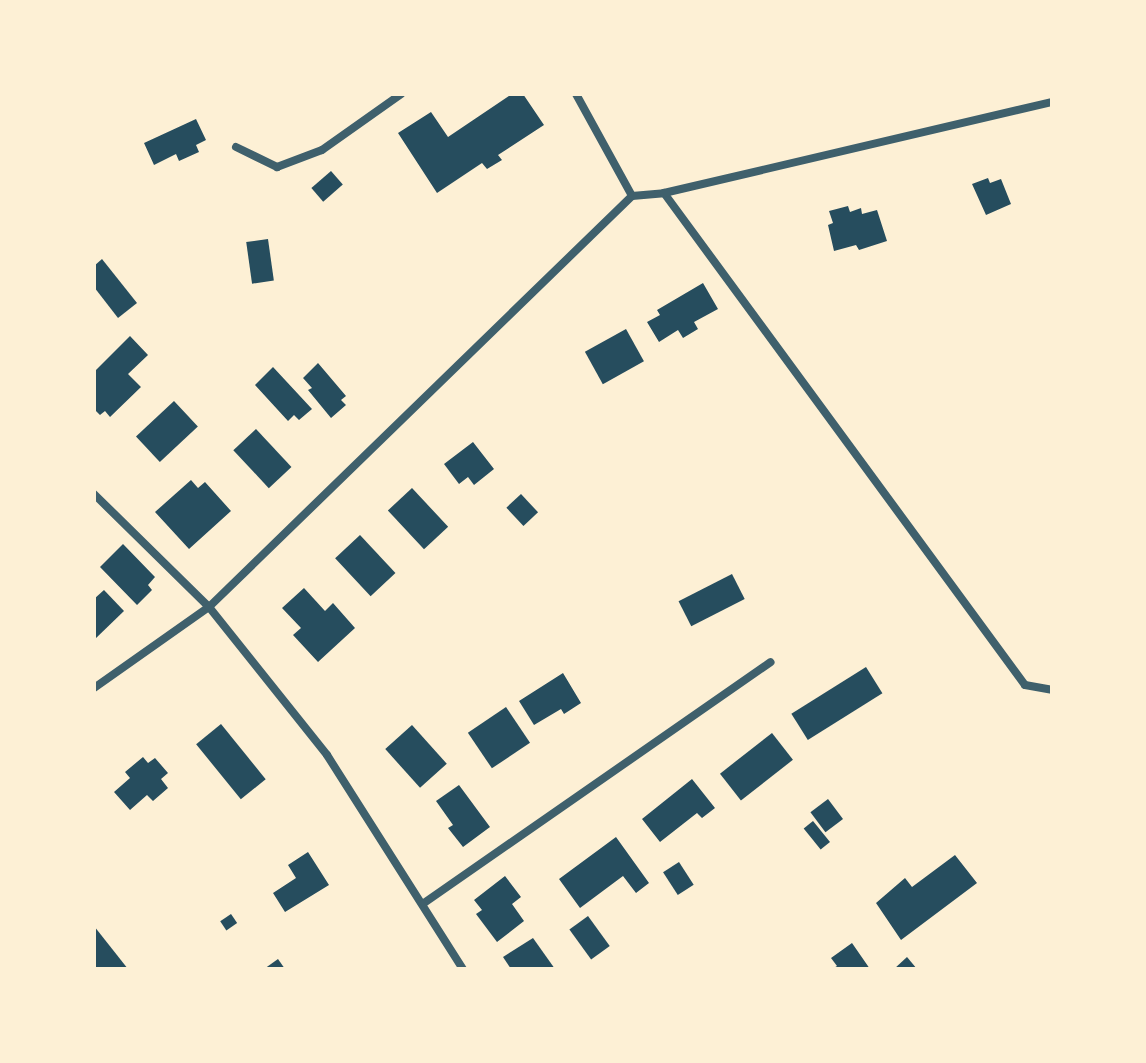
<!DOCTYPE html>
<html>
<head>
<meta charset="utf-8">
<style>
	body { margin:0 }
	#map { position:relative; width:1146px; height:1063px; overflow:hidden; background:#fdf0d5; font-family:"Work Sans",sans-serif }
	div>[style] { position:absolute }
	.building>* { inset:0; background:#264d5e; transform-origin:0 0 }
	.minor>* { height:8px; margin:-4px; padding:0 4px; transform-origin:4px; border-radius:4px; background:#3f606c }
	span { translate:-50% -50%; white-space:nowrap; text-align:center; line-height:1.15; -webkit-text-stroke:6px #fdf0d5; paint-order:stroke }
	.frame { position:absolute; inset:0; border:96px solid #fdf0d5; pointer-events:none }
</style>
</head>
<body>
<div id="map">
	<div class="building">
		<div style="clip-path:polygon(512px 94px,523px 94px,544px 125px,498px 155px,502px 160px,487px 169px,482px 163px,437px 193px,398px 133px,431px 112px,448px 137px)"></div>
		<div style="clip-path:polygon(196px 119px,206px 140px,196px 145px,199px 152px,179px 161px,176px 154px,154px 165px,144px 143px)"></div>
		<div style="left:331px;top:171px;width:18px;height:26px;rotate:49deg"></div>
		<div style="clip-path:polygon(988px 178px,990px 183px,1001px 179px,1011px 204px,986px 215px,972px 184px)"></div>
		<div style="clip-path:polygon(848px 206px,850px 212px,861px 208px,862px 214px,877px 210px,887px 241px,859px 250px,856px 245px,834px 251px,828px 225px,833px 223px,829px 211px)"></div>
		<div style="left:268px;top:239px;width:42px;height:22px;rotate:82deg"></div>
		<div style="clip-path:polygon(102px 259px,137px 303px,118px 318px,94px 287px,94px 266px)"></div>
		<div style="clip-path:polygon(703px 283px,718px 309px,694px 322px,698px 329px,683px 338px,678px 330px,659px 342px,647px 322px,660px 315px,657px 310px)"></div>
		<div style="left:626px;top:329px;width:37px;height:47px;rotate:61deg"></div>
		<div style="clip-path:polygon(130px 336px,148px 355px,128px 374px,141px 387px,110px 417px,105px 411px,100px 415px,94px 409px,94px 372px)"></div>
		<div style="clip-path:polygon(318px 363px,346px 396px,341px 400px,346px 405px,331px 418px,308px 390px,312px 388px,303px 378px)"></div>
		<div style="clip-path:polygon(273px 367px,312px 409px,299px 420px,294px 415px,288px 421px,255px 385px)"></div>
		<div style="left:174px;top:401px;width:35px;height:52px;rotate:47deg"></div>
		<div style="left:256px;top:429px;width:52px;height:31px;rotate:47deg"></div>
		<div style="clip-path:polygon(473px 442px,494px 469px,474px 485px,468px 477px,459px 484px,444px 464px)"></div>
		<div style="clip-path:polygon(191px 480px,198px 488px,205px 482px,231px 511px,189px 549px,155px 512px)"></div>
		<div style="left:412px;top:488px;width:53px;height:33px;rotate:47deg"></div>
		<div style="left:521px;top:494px;width:25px;height:20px;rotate:47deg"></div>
		<div style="left:360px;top:535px;width:52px;height:34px;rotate:47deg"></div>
		<div style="clip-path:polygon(123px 544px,155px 577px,148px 585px,152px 590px,137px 605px,100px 567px)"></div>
		<div style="left:732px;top:574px;width:28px;height:60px;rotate:63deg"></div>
		<div style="clip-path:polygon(304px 588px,325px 611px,333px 603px,355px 628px,318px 662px,293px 635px,301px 628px,282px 608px)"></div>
		<div style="clip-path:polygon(104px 590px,124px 611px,94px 640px,94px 599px)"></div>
		<div style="left:866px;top:667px;width:31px;height:88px;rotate:58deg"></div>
		<div style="clip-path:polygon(563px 673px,581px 703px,564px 714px,561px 709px,534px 725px,519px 701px)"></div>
		<div style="left:506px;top:707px;width:43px;height:46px;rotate:56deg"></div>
		<div style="left:221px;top:724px;width:71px;height:32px;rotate:51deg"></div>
		<div style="left:412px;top:725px;width:52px;height:36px;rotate:48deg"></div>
		<div style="left:772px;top:733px;width:34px;height:66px;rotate:52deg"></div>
		<div style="clip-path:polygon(143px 757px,148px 763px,155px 758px,168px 773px,161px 779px,168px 788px,153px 801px,147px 795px,130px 810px,114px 792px,130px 778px,125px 772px)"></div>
		<div style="clip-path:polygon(692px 779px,715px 808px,702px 818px,697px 813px,660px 842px,642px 819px)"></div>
		<div style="clip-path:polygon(459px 785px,490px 827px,463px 847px,448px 828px,453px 825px,436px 801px)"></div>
		<div style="left:828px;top:799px;width:25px;height:22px;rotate:53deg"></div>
		<div style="left:813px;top:821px;width:27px;height:12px;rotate:51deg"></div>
		<div style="clip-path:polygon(616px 837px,649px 883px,636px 893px,623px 876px,580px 908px,559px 879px)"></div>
		<div style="clip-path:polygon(308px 852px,329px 885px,285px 912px,273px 893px,296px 878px,288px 865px)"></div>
		<div style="clip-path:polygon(955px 855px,977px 883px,901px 940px,876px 903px,905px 878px,912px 887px)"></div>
		<div style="left:679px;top:862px;width:27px;height:19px;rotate:57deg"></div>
		<div style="clip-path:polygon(505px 876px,521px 897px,512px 904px,524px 921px,497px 942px,476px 914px,482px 910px,474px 900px)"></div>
		<div style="left:231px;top:914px;width:11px;height:13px;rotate:56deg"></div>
		<div style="left:588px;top:916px;width:37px;height:23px;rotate:54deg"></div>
		<div style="clip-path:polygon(94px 926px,128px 969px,94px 969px)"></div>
		<div style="clip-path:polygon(533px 938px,555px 969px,511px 969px,503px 957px)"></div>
		<div style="clip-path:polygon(852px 943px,870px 969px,832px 969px,837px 966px,831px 958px)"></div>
		<div style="clip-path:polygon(907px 957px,917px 969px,894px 969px)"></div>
		<div style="clip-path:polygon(278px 959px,285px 969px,264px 969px)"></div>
	</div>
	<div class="minor">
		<div style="left:576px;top:94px;width:116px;rotate:61.2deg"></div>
		<div style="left:236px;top:147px;width:46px;rotate:26deg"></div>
		<div style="left:277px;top:167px;width:48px;rotate:-20.7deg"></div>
		<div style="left:322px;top:150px;width:97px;rotate:-35.3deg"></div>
		<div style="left:664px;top:193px;width:610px;rotate:53.73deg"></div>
		<div style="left:1025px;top:685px;width:27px;rotate:10deg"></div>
		<div style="left:94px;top:494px;width:161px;rotate:44.5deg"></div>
		<div style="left:209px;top:607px;width:189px;rotate:51.4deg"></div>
		<div style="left:327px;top:755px;width:254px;rotate:57.6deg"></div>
		<div style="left:94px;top:688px;width:141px;rotate:-35.2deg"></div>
		<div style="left:209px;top:607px;width:590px;rotate:-44.18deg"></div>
		<div style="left:632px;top:196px;width:32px;rotate:-5deg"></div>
		<div style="left:664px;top:193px;width:399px;rotate:-13.2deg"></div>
		<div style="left:424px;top:903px;width:422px;rotate:-34.8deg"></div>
	</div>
	<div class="frame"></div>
</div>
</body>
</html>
